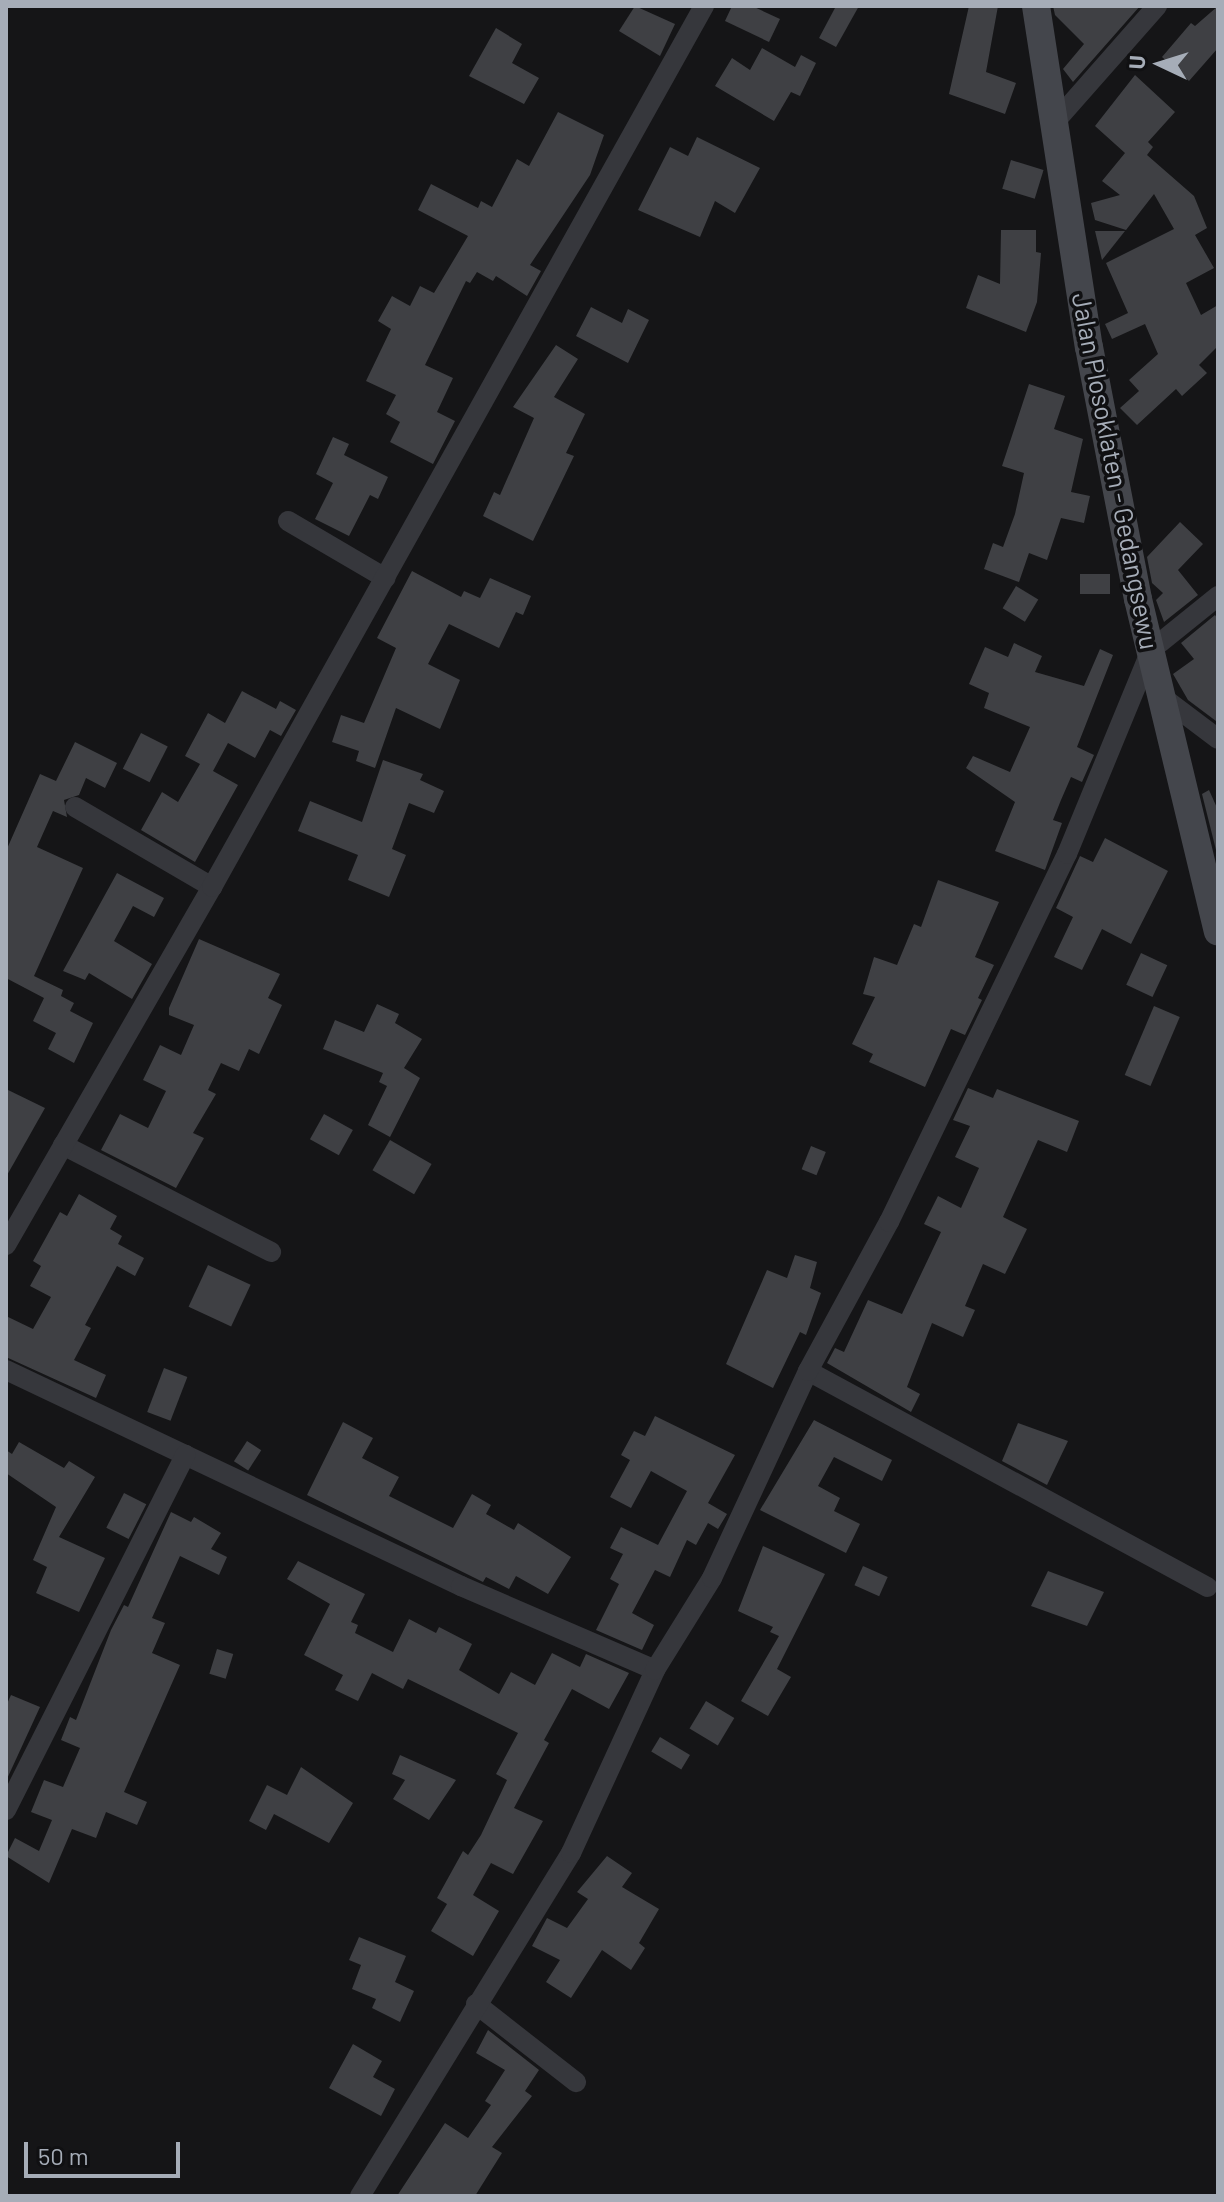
<!DOCTYPE html>
<html>
<head>
<meta charset="utf-8">
<style>
	body { margin:0 }
	#map { position:relative; width:1224px; height:2202px; overflow:hidden; background:#151517; font-family:Barlow,sans-serif }
	div>[style] { position:absolute }
	.building>* { inset:0; background:#3f4044; transform-origin:0 0 }
	.minor>* { height:20px; margin:-10px; padding:0 10px; transform-origin:10px; border-radius:10px; background:#36373c }
	.secondary>* { height:28px; margin:-14px; padding:0 14px; transform-origin:14px; border-radius:14px; background:#44464c }
	span { translate:-50% -50%; white-space:nowrap; text-align:center; line-height:1.15; -webkit-text-stroke:7px #101012; paint-order:stroke }
	.street-label { font-size:26px; color:#a6adb8 }
	.frame { position:absolute; inset:0; border:8px solid #a6adb8; pointer-events:none }
	.north { position:absolute; left:1120px; top:24px; width:80px; height:80px; -webkit-text-stroke:6px #101012; paint-order:stroke; rotate:274deg; font-size:22px; font-weight:700; line-height:32px; text-align:center; color:#a6adb8 }
	.north::after { content:''; display:block; margin:auto; width:28px; height:36px; background:#a6adb8; clip-path:polygon(50% 0,100% 100%,50% 72%,0 100%) }
	.scale { position:absolute; left:24px; top:2142px; width:156px; height:36px; box-sizing:border-box; border:4px solid #a6adb8; border-top:0; padding-left:10px; font-size:24px; line-height:28px; white-space:nowrap; color:#a6adb8; -webkit-text-stroke:6px #101012; paint-order:stroke }
</style>
</head>
<body>
<div id="map">
	<div class="building">
		<div style="clip-path:polygon(635px 6px,675px 24px,660px 56px,619px 31px)"></div>
		<div style="clip-path:polygon(732px 6px,752px 6px,780px 19px,769px 42px,725px 21px)"></div>
		<div style="clip-path:polygon(836px 6px,859px 6px,836px 47px,819px 38px)"></div>
		<div style="clip-path:polygon(969px 6px,998px 6px,986px 72px,1016px 83px,1005px 114px,949px 94px)"></div>
		<div style="clip-path:polygon(1053px 6px,1140px 6px,1073px 82px,1063px 69px,1084px 44px,1055px 15px)"></div>
		<div style="clip-path:polygon(1218px 6px,1218px 48px,1189px 81px,1162px 57px,1191px 23px,1195px 26px)"></div>
		<div style="clip-path:polygon(496px 28px,522px 44px,512px 63px,539px 78px,524px 104px,469px 76px)"></div>
		<div style="clip-path:polygon(762px 48px,795px 67px,801px 55px,816px 63px,800px 96px,791px 92px,774px 121px,715px 86px,732px 58px,750px 70px)"></div>
		<div style="clip-path:polygon(1135px 75px,1175px 112px,1148px 142px,1153px 147px,1147px 155px,1194px 196px,1207px 228px,1195px 235px,1214px 268px,1186px 283px,1201px 315px,1218px 305px,1218px 346px,1199px 365px,1207px 373px,1182px 396px,1176px 389px,1137px 425px,1120px 408px,1139px 391px,1129px 380px,1158px 354px,1145px 324px,1112px 339px,1105px 324px,1128px 313px,1106px 263px,1174px 229px,1154px 194px,1126px 230px,1095px 220px,1091px 203px,1120px 195px,1102px 181px,1125px 153px,1095px 126px)"></div>
		<div style="clip-path:polygon(558px 112px,604px 135px,590px 175px,530px 265px,541px 271px,527px 296px,496px 276px,493px 281px,477px 272px,470px 283px,466px 281px,425px 365px,453px 378px,437px 412px,455px 421px,433px 464px,390px 442px,400px 422px,386px 414px,396px 395px,366px 381px,391px 329px,378px 321px,392px 296px,410px 306px,420px 286px,434px 293px,468px 236px,418px 210px,431px 184px,478px 208px,481px 201px,492px 207px,517px 159px,529px 166px)"></div>
		<div style="clip-path:polygon(697px 137px,760px 168px,735px 213px,715px 201px,700px 237px,638px 210px,670px 147px,688px 156px)"></div>
		<div style="left:1011px;top:160px;width:34px;height:30px;rotate:17deg"></div>
		<div style="clip-path:polygon(1001px 230px,1036px 230px,1036px 252px,1041px 253px,1037px 302px,1026px 332px,966px 308px,978px 275px,1000px 284px)"></div>
		<div style="clip-path:polygon(1095px 231px,1125px 231px,1102px 260px)"></div>
		<div style="clip-path:polygon(591px 307px,622px 323px,628px 309px,649px 320px,628px 363px,576px 336px)"></div>
		<div style="clip-path:polygon(556px 345px,578px 359px,554px 397px,585px 414px,566px 453px,574px 456px,533px 541px,483px 516px,494px 492px,500px 495px,534px 418px,513px 407px)"></div>
		<div style="clip-path:polygon(1029px 384px,1065px 396px,1054px 429px,1083px 439px,1071px 492px,1090px 496px,1084px 523px,1061px 518px,1047px 560px,1029px 553px,1019px 582px,984px 569px,993px 543px,1003px 547px,1015px 514px,1024px 473px,1002px 466px)"></div>
		<div style="clip-path:polygon(333px 437px,349px 444px,344px 455px,388px 477px,378px 499px,370px 495px,349px 536px,315px 519px,333px 483px,316px 474px)"></div>
		<div style="clip-path:polygon(1180px 522px,1203px 544px,1178px 570px,1198px 595px,1164px 622px,1156px 600px,1163px 593px,1152px 583px,1147px 557px)"></div>
		<div style="clip-path:polygon(412px 571px,461px 597px,464px 591px,480px 598px,490px 578px,531px 596px,523px 615px,516px 612px,499px 648px,449px 624px,428px 664px,460px 680px,440px 729px,396px 708px,375px 768px,356px 761px,359px 751px,332px 742px,341px 715px,364px 723px,396px 648px,377px 638px)"></div>
		<div style="left:1080px;top:574px;width:30px;height:20px"></div>
		<div style="left:1016px;top:586px;width:26px;height:26px;rotate:31deg"></div>
		<div style="clip-path:polygon(1215px 615px,1218px 619px,1216px 721px,1188px 700px,1173px 674px,1194px 659px,1181px 643px)"></div>
		<div style="clip-path:polygon(1014px 643px,1042px 656px,1035px 672px,1084px 686px,1100px 649px,1113px 655px,1077px 747px,1094px 755px,1082px 782px,1071px 777px,1061px 800px,1053px 820px,1062px 823px,1045px 870px,995px 851px,1015px 802px,966px 768px,973px 756px,1010px 772px,1030px 727px,984px 708px,989px 693px,969px 684px,985px 647px,1008px 657px)"></div>
		<div style="clip-path:polygon(242px 691px,276px 709px,280px 701px,296px 710px,281px 736px,270px 730px,255px 758px,228px 743px,213px 771px,238px 785px,195px 862px,141px 830px,162px 792px,178px 802px,200px 764px,185px 756px,208px 713px,225px 723px)"></div>
		<div style="left:141px;top:733px;width:30px;height:40px;rotate:27deg"></div>
		<div style="clip-path:polygon(75px 742px,117px 763px,105px 788px,86px 778px,79px 795px,64px 800px,67px 817px,53px 811px,37px 847px,83px 868px,34px 976px,63px 990px,61px 996px,74px 1003px,70px 1011px,93px 1023px,74px 1063px,48px 1049px,56px 1033px,33px 1021px,44px 998px,6px 978px,6px 851px,40px 774px,56px 781px)"></div>
		<div style="clip-path:polygon(383px 760px,423px 774px,420px 780px,444px 791px,434px 813px,409px 803px,392px 849px,406px 855px,389px 897px,348px 880px,358px 855px,298px 831px,310px 801px,362px 822px)"></div>
		<div style="clip-path:polygon(1209px 790px,1218px 810px,1218px 858px,1202px 794px)"></div>
		<div style="clip-path:polygon(1105px 838px,1168px 871px,1131px 944px,1102px 929px,1082px 970px,1054px 957px,1073px 917px,1056px 908px,1080px 856px,1093px 862px)"></div>
		<div style="clip-path:polygon(117px 873px,164px 898px,154px 917px,133px 906px,114px 941px,152px 964px,132px 999px,89px 973px,85px 980px,63px 971px)"></div>
		<div style="clip-path:polygon(938px 880px,999px 902px,975px 957px,994px 965px,978px 998px,982px 1000px,965px 1035px,951px 1029px,925px 1087px,869px 1062px,873px 1054px,852px 1044px,875px 997px,863px 994px,874px 957px,897px 965px,914px 924px,921px 927px)"></div>
		<div style="clip-path:polygon(199px 939px,280px 974px,268px 998px,282px 1005px,259px 1054px,249px 1049px,239px 1071px,221px 1063px,208px 1090px,216px 1094px,193px 1133px,204px 1138px,176px 1188px,101px 1150px,120px 1114px,148px 1128px,166px 1091px,143px 1080px,160px 1045px,181px 1055px,194px 1025px,169px 1015px,169px 1008px)"></div>
		<div style="left:1141px;top:953px;width:29px;height:35px;rotate:25deg"></div>
		<div style="clip-path:polygon(377px 1004px,399px 1014px,395px 1023px,422px 1039px,404px 1068px,420px 1078px,390px 1137px,368px 1125px,387px 1086px,379px 1082px,383px 1073px,323px 1049px,335px 1020px,364px 1032px)"></div>
		<div style="left:1154px;top:1006px;width:28px;height:75px;rotate:23deg"></div>
		<div style="clip-path:polygon(968px 1088px,993px 1098px,997px 1089px,1079px 1121px,1067px 1152px,1038px 1140px,1003px 1217px,1027px 1229px,1005px 1274px,983px 1264px,965px 1306px,975px 1310px,963px 1337px,932px 1323px,907px 1387px,920px 1394px,911px 1412px,827px 1363px,835px 1348px,844px 1352px,868px 1300px,902px 1314px,941px 1232px,924px 1224px,938px 1196px,961px 1208px,979px 1168px,955px 1157px,970px 1126px,953px 1120px)"></div>
		<div style="clip-path:polygon(6px 1089px,45px 1108px,6px 1177px)"></div>
		<div style="left:324px;top:1114px;width:33px;height:29px;rotate:29deg"></div>
		<div style="left:390px;top:1140px;width:48px;height:35px;rotate:30deg"></div>
		<div style="left:811px;top:1146px;width:16px;height:25px;rotate:22deg"></div>
		<div style="clip-path:polygon(79px 1194px,117px 1216px,110px 1229px,122px 1236px,118px 1244px,144px 1258px,135px 1276px,117px 1266px,85px 1325px,91px 1328px,74px 1360px,106px 1375px,96px 1398px,6px 1357px,6px 1316px,33px 1329px,51px 1297px,30px 1286px,41px 1266px,33px 1261px,60px 1212px,67px 1216px)"></div>
		<div style="clip-path:polygon(795px 1255px,817px 1262px,810px 1288px,821px 1293px,806px 1335px,800px 1332px,773px 1388px,726px 1364px,767px 1270px,787px 1278px)"></div>
		<div style="left:208px;top:1265px;width:47px;height:46px;rotate:25deg"></div>
		<div style="left:164px;top:1368px;width:25px;height:47px;rotate:21deg"></div>
		<div style="clip-path:polygon(655px 1416px,735px 1455px,708px 1503px,727px 1514px,718px 1529px,708px 1523px,696px 1545px,687px 1540px,670px 1577px,655px 1570px,632px 1613px,654px 1625px,642px 1650px,596px 1630px,619px 1584px,610px 1579px,623px 1554px,610px 1548px,621px 1527px,658px 1545px,687px 1491px,651px 1471px,631px 1508px,610px 1497px,630px 1460px,621px 1455px,634px 1431px,645px 1436px)"></div>
		<div style="clip-path:polygon(814px 1420px,892px 1460px,882px 1481px,834px 1457px,818px 1486px,840px 1498px,834px 1511px,860px 1524px,846px 1553px,760px 1510px)"></div>
		<div style="clip-path:polygon(343px 1422px,373px 1438px,362px 1458px,399px 1477px,389px 1496px,453px 1528px,472px 1494px,491px 1505px,486px 1514px,514px 1530px,518px 1523px,571px 1557px,548px 1594px,516px 1576px,509px 1589px,486px 1577px,483px 1582px,307px 1495px)"></div>
		<div style="clip-path:polygon(1018px 1423px,1068px 1441px,1047px 1485px,1002px 1461px)"></div>
		<div style="left:247px;top:1441px;width:17px;height:24px;rotate:33deg"></div>
		<div style="clip-path:polygon(19px 1442px,64px 1468px,69px 1461px,95px 1477px,59px 1537px,105px 1558px,79px 1612px,36px 1593px,47px 1567px,33px 1560px,56px 1507px,6px 1473px,6px 1450px,12px 1454px)"></div>
		<div style="left:124px;top:1493px;width:25px;height:39px;rotate:27deg"></div>
		<div style="clip-path:polygon(171px 1512px,191px 1522px,194px 1517px,221px 1533px,211px 1549px,227px 1557px,219px 1575px,180px 1556px,152px 1618px,165px 1623px,152px 1653px,180px 1665px,124px 1792px,147px 1802px,137px 1825px,106px 1812px,96px 1838px,72px 1829px,49px 1883px,6px 1856px,15px 1838px,39px 1851px,52px 1820px,31px 1812px,44px 1780px,63px 1787px,80px 1748px,61px 1740px,70px 1717px,76px 1720px,111px 1630px,124px 1605px,128px 1607px)"></div>
		<div style="clip-path:polygon(763px 1546px,825px 1574px,777px 1669px,791px 1677px,768px 1716px,741px 1701px,779px 1636px,770px 1632px,773px 1627px,738px 1611px)"></div>
		<div style="clip-path:polygon(298px 1561px,365px 1594px,351px 1622px,358px 1625px,355px 1633px,393px 1652px,409px 1619px,436px 1633px,439px 1627px,472px 1644px,459px 1670px,499px 1694px,511px 1672px,535px 1685px,552px 1653px,580px 1667px,586px 1654px,629px 1673px,609px 1709px,572px 1689px,544px 1740px,549px 1743px,514px 1808px,543px 1821px,513px 1874px,491px 1863px,473px 1895px,499px 1911px,473px 1956px,431px 1931px,447px 1904px,437px 1898px,463px 1851px,468px 1855px,481px 1835px,507px 1780px,496px 1774px,518px 1733px,408px 1679px,403px 1689px,372px 1673px,358px 1701px,335px 1690px,343px 1675px,304px 1655px,330px 1604px,287px 1579px)"></div>
		<div style="left:863px;top:1566px;width:27px;height:21px;rotate:24deg"></div>
		<div style="clip-path:polygon(1048px 1571px,1104px 1592px,1087px 1626px,1031px 1606px)"></div>
		<div style="left:217px;top:1649px;width:17px;height:26px;rotate:17deg"></div>
		<div style="clip-path:polygon(11px 1695px,40px 1707px,6px 1781px,6px 1706px)"></div>
		<div style="left:706px;top:1701px;width:33px;height:32px;rotate:31deg"></div>
		<div style="left:660px;top:1737px;width:35px;height:17px;rotate:31deg"></div>
		<div style="clip-path:polygon(400px 1755px,456px 1780px,429px 1820px,393px 1799px,405px 1780px,392px 1774px)"></div>
		<div style="clip-path:polygon(301px 1767px,353px 1803px,329px 1843px,274px 1814px,266px 1830px,249px 1821px,267px 1785px,287px 1795px)"></div>
		<div style="clip-path:polygon(607px 1856px,632px 1873px,622px 1887px,659px 1909px,639px 1943px,645px 1948px,631px 1970px,602px 1950px,571px 1998px,546px 1982px,560px 1960px,532px 1946px,547px 1918px,567px 1928px,588px 1899px,577px 1892px)"></div>
		<div style="clip-path:polygon(359px 1937px,406px 1956px,395px 1982px,414px 1991px,400px 2022px,372px 2008px,376px 1999px,352px 1989px,361px 1965px,349px 1960px)"></div>
		<div style="clip-path:polygon(488px 2030px,539px 2070px,525px 2091px,532px 2096px,492px 2147px,502px 2153px,475px 2196px,397px 2196px,445px 2123px,468px 2138px,491px 2105px,485px 2101px,505px 2070px,476px 2053px)"></div>
		<div style="clip-path:polygon(353px 2044px,382px 2061px,373px 2077px,395px 2089px,381px 2116px,329px 2088px)"></div>
	</div>
	<div class="minor">
		<div style="left:1054px;top:123px;width:156px;rotate:-48.6deg"></div>
		<div style="left:288px;top:521px;width:113px;rotate:30.4deg"></div>
		<div style="left:1161px;top:696px;width:71px;rotate:37deg"></div>
		<div style="left:75px;top:807px;width:159px;rotate:30.3deg"></div>
		<div style="left:63px;top:1145px;width:234px;rotate:27.2deg"></div>
		<div style="left:6px;top:1245px;width:413px;rotate:-60.1deg"></div>
		<div style="left:212px;top:887px;width:1009px;rotate:-60.82deg"></div>
		<div style="left:6px;top:1370px;width:504px;rotate:25.39deg"></div>
		<div style="left:461px;top:1586px;width:211px;rotate:23.4deg"></div>
		<div style="left:808px;top:1371px;width:454px;rotate:28.4deg"></div>
		<div style="left:6px;top:1810px;width:398px;rotate:-63.2deg"></div>
		<div style="left:476px;top:2004px;width:127px;rotate:38deg"></div>
		<div style="left:360px;top:2196px;width:403px;rotate:-58.4deg"></div>
		<div style="left:571px;top:1853px;width:201px;rotate:-65.3deg"></div>
		<div style="left:655px;top:1670px;width:108px;rotate:-58.2deg"></div>
		<div style="left:712px;top:1578px;width:228px;rotate:-65.1deg"></div>
		<div style="left:808px;top:1371px;width:170px;rotate:-61.5deg"></div>
		<div style="left:889px;top:1222px;width:409px;rotate:-64.2deg"></div>
		<div style="left:1067px;top:854px;width:221px;rotate:-67.6deg"></div>
		<div style="left:1151px;top:650px;width:86px;rotate:-38.9deg"></div>
	</div>
	<div class="secondary">
		<div style="left:1036px;top:6px;width:345px;rotate:81.2deg"></div>
		<div style="left:1089px;top:347px;width:257px;rotate:79deg"></div>
		<div style="left:1138px;top:599px;width:342px;rotate:76.5deg"></div>
	</div>
	<div class="street-label">
		<span style="left:1116px;top:471px;rotate:79deg">Jalan Plosoklaten - Gedangsewu</span>
	</div>
	<div class="frame"></div>
	<div class="north">U</div>
	<div class="scale">50 m</div>
</div>
</body>
</html>
